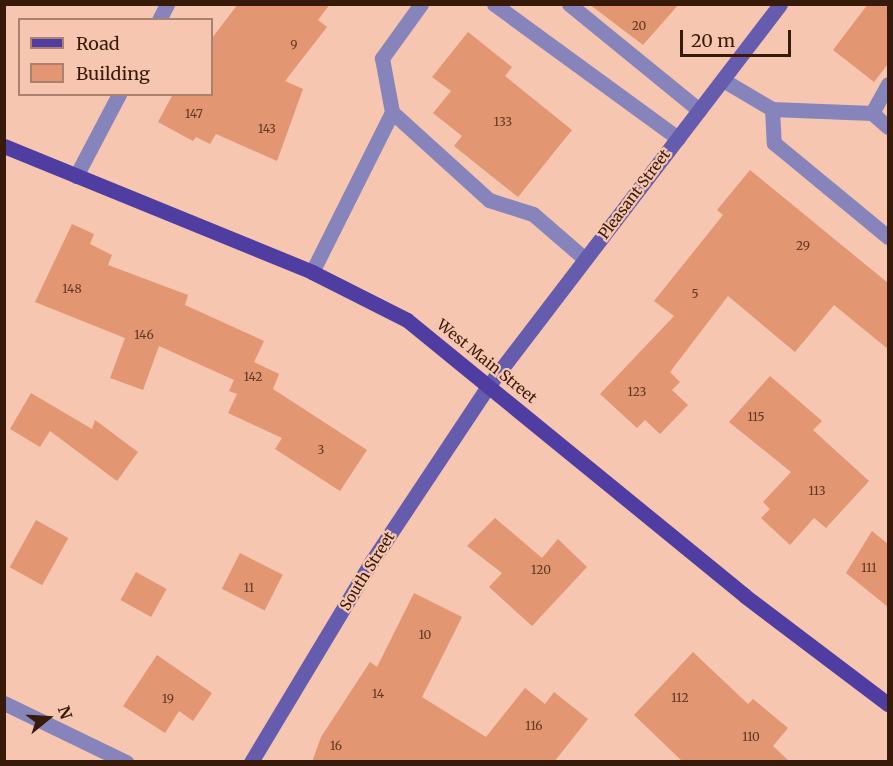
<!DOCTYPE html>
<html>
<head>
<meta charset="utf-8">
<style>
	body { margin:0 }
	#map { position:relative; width:893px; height:766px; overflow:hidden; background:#f6c6b0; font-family:Merriweather,serif }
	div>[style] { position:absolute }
	.building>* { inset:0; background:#e29671; transform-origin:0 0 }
	.lane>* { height:15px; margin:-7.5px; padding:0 7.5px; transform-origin:7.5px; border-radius:7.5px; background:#8784bb }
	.street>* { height:15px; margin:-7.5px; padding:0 7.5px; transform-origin:7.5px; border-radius:7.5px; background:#8784bb }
	.secondary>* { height:15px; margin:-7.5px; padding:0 7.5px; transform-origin:7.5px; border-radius:7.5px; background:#655cad }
	.primary>* { height:15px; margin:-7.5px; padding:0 7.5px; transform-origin:7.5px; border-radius:7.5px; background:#4f3da1 }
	span { translate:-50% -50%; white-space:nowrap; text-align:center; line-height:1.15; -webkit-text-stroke:4.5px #f6c6b0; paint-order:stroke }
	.number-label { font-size:12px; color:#623924 }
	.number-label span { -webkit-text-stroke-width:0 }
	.street-label { font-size:15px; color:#381a0b }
	.frame { position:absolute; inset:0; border:6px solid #381a0b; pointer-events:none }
	.legend { position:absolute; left:18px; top:18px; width:195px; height:78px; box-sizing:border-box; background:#f6c6b0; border:2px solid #aa816e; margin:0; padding:8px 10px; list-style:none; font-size:18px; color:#381a0b }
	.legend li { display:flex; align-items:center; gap:12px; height:30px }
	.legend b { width:30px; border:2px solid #aa816e }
	.north { position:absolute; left:18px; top:688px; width:60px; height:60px; -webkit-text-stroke:4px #f6c6b0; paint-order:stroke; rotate:72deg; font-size:16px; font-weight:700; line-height:24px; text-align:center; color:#381a0b }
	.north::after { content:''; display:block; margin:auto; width:21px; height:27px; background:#381a0b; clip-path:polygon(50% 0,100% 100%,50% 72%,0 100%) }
	.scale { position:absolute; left:680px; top:30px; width:111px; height:27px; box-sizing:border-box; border:3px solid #381a0b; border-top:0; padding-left:8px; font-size:18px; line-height:21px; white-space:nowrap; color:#381a0b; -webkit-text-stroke:4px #f6c6b0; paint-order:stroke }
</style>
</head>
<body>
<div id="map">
	<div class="building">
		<div style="clip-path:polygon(238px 4px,330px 4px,318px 20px,327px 27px,285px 81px,303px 89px,277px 161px,216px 134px,210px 144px,196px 137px,193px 141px,158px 122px,173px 94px,212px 94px,212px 38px)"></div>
		<div style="clip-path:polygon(589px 4px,679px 4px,643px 45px)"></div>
		<div style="clip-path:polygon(868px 4px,888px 4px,888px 64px,874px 82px,833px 50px)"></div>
		<div style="clip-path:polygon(468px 32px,512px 67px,505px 76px,572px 130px,518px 197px,454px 146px,462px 136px,433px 113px,451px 91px,432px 77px)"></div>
		<div style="clip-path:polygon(750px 170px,888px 283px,888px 349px,834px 305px,795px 352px,728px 296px,670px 372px,680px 382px,672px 390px,688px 405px,660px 434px,645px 420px,637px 428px,600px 394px,674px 316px,654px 301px,723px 215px,717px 210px)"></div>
		<div style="clip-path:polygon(72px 224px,94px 234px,90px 244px,112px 255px,108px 265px,188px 295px,185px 305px,264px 341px,254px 362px,279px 374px,273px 389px,367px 450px,340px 491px,275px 449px,282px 438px,228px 413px,237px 394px,229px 391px,234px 380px,159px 346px,143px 390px,110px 378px,125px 338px,35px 302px)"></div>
		<div style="clip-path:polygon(770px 376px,822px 421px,813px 430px,869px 481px,826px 528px,814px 518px,790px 545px,761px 518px,770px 509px,763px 502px,791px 472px,729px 422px)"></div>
		<div style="clip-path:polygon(31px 393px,92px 429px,95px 420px,138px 452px,117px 481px,50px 431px,40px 447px,10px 429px)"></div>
		<div style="clip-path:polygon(495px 518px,542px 558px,558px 539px,587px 567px,532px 626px,489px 587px,502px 573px,467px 546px)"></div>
		<div style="left:36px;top:520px;width:37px;height:54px;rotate:29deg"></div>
		<div style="clip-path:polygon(872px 531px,888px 544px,888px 607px,846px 573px)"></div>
		<div style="left:240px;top:553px;width:48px;height:40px;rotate:27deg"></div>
		<div style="left:136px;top:572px;width:35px;height:32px;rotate:29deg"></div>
		<div style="clip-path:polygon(414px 593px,462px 617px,422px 697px,486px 737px,525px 688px,545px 704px,554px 692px,588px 719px,554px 762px,312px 762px,321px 737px,370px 662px,377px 667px)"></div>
		<div style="clip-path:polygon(693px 652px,748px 704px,753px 699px,788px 728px,773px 746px,790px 762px,683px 762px,634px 715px)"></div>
		<div style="clip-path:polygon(157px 655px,212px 693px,193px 721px,179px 711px,165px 733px,123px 706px)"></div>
	</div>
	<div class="lane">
		<div style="left:421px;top:4px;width:67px;rotate:125.8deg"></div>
		<div style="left:382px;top:58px;width:55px;rotate:79.5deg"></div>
		<div style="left:392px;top:112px;width:131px;rotate:42.2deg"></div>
		<div style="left:489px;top:200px;width:46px;rotate:17.7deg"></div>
		<div style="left:533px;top:214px;width:69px;rotate:40.9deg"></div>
		<div style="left:494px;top:4px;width:228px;rotate:36.1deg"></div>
		<div style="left:569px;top:4px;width:168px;rotate:39.2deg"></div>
		<div style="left:723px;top:80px;width:57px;rotate:30.6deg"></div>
		<div style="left:772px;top:109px;width:100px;rotate:2.3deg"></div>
		<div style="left:872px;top:113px;width:21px;rotate:41deg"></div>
		<div style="left:772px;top:109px;width:34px;rotate:87deg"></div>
		<div style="left:774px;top:143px;width:148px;rotate:39.5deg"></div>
		<div style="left:872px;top:113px;width:33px;rotate:-61deg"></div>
		<div style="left:312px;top:272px;width:179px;rotate:-63.4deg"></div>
	</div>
	<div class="street">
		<div style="left:159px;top:20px;width:18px;rotate:-63deg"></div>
		<div style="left:76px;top:176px;width:93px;rotate:-62.3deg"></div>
		<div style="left:4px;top:703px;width:136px;rotate:25.8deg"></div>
	</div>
	<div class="secondary">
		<div style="left:251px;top:762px;width:235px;rotate:-59deg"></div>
		<div style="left:372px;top:561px;width:211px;rotate:-56.4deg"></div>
		<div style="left:489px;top:385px;width:479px;rotate:-52.6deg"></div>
	</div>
	<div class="primary">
		<div style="left:4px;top:146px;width:333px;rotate:22.2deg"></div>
		<div style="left:312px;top:272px;width:106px;rotate:26.8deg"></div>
		<div style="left:407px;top:320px;width:436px;rotate:39.2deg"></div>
		<div style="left:745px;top:596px;width:179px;rotate:37.1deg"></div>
	</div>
	<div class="number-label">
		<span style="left:639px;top:26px">20</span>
		<span style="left:294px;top:45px">9</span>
		<span style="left:194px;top:114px">147</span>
		<span style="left:503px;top:122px">133</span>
		<span style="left:267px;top:129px">143</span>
		<span style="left:803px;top:246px">29</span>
		<span style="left:72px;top:289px">148</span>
		<span style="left:695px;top:294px">5</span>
		<span style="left:144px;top:335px">146</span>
		<span style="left:253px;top:377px">142</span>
		<span style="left:637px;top:392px">123</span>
		<span style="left:756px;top:417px">115</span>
		<span style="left:321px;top:450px">3</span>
		<span style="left:817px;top:491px">113</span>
		<span style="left:869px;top:568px">111</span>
		<span style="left:541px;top:570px">120</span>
		<span style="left:249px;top:588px">11</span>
		<span style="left:425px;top:635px">10</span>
		<span style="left:378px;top:694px">14</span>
		<span style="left:680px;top:698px">112</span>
		<span style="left:168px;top:699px">19</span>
		<span style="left:534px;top:726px">116</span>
		<span style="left:751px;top:737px">110</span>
		<span style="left:336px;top:746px">16</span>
	</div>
	<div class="street-label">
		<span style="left:634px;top:194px;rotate:-53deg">Pleasant Street</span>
		<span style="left:487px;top:361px;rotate:39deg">West Main Street</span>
		<span style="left:367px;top:571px;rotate:-58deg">South Street</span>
	</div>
	<div class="frame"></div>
	<ul class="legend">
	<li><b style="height:8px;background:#4f3da1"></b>Road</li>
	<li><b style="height:16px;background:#e29671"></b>Building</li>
	</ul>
	<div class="north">N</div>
	<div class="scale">20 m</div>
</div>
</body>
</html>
